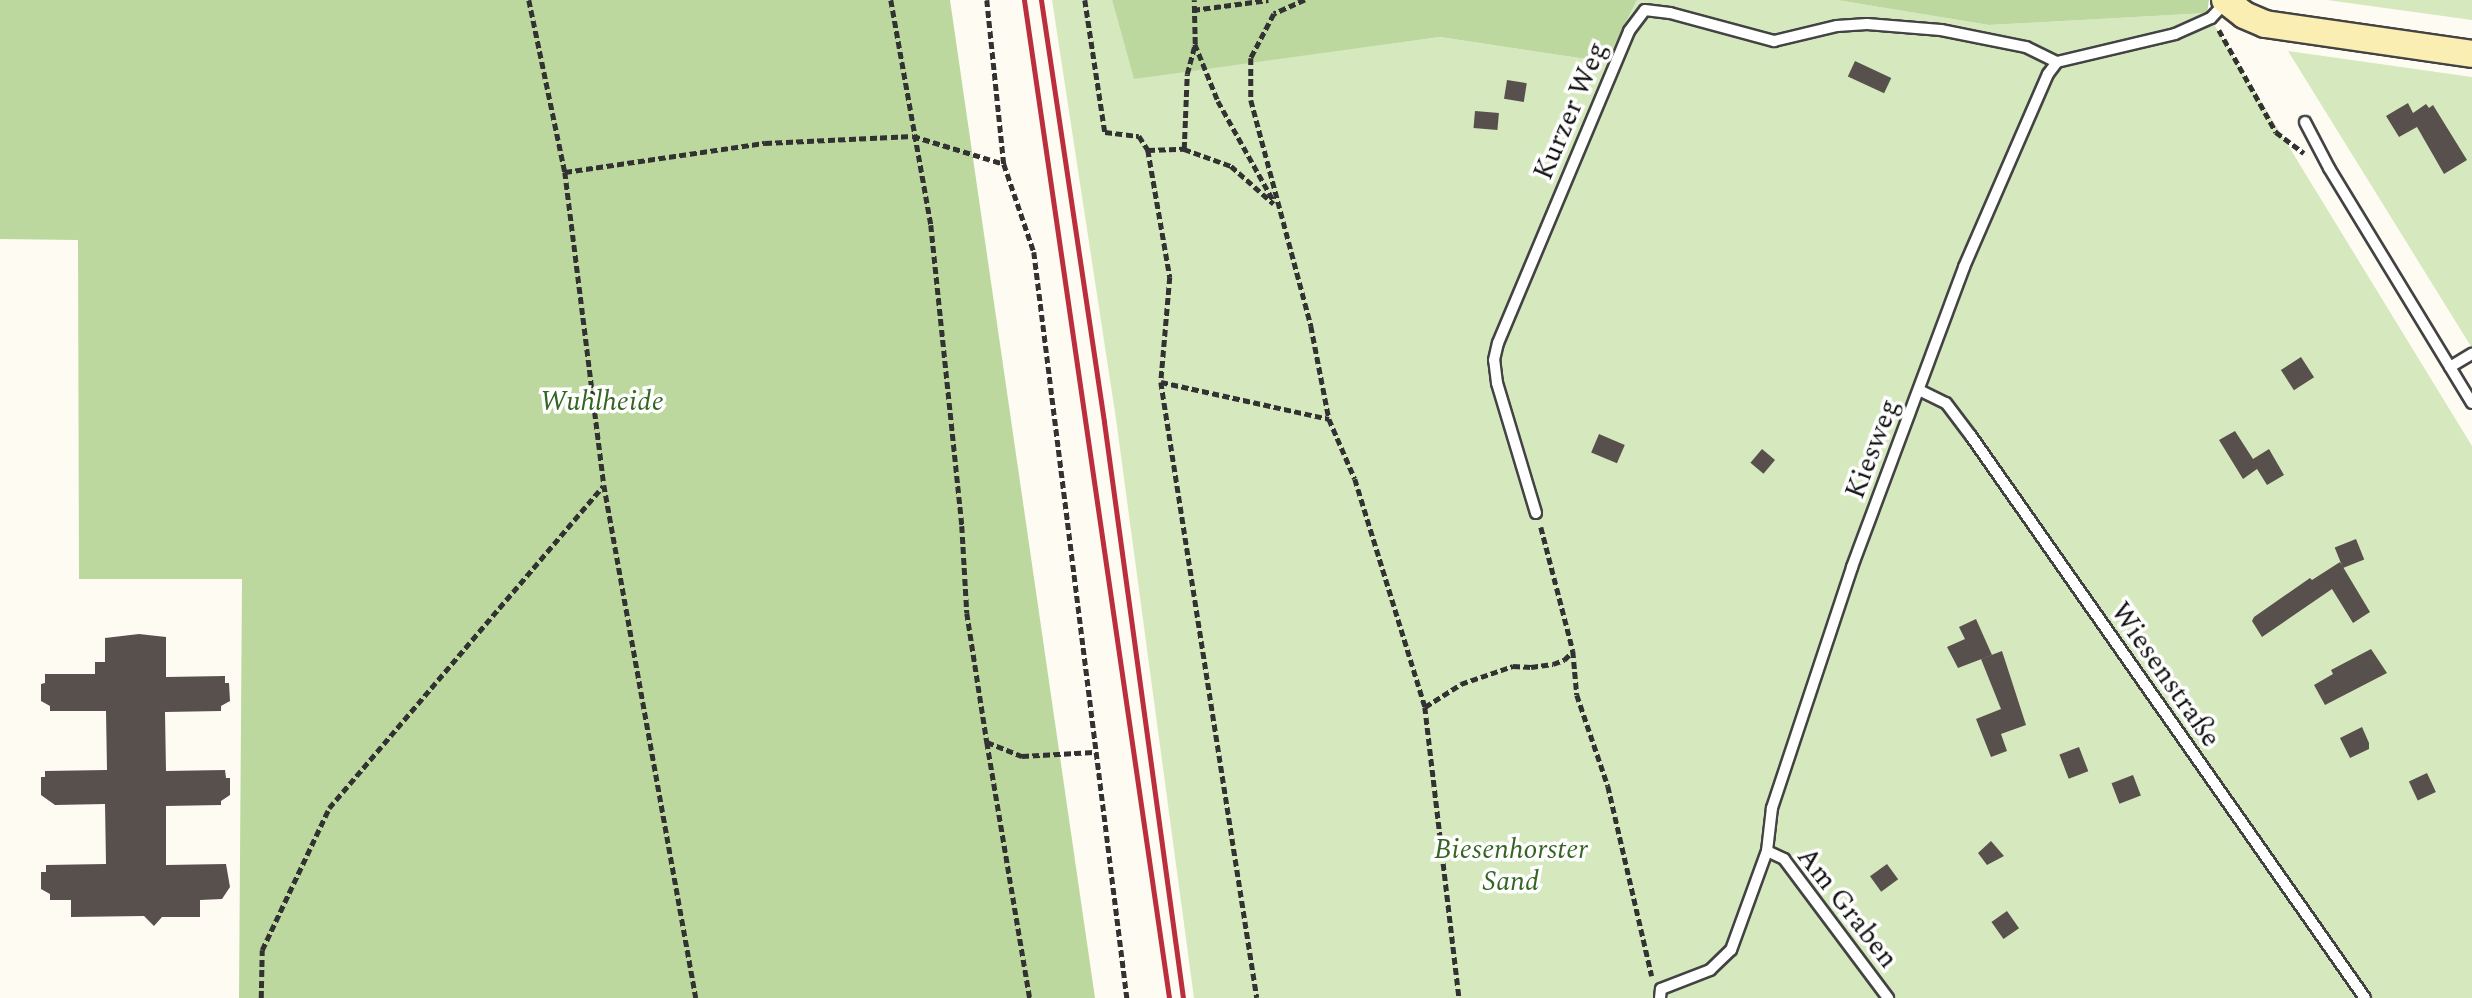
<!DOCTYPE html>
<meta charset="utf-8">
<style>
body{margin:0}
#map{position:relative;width:2472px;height:998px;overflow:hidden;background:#fefbf3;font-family:Spectral,serif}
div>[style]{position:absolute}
.green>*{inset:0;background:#d6e8be}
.forest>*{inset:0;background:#bcd89e}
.building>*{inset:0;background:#58504d;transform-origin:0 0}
.path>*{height:4.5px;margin-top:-2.25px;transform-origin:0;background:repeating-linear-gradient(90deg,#323232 0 7px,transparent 0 10.5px)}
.roads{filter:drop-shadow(2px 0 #434343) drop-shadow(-2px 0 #434343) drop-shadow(0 2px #434343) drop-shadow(0 -2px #434343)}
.lane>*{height:10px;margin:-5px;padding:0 5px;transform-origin:5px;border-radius:5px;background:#fff}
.secondary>*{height:26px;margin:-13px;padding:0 13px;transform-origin:13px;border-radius:13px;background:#fbeeb2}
.rail>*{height:5px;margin:-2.5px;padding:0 2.5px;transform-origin:2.5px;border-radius:2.5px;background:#ba2e3e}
span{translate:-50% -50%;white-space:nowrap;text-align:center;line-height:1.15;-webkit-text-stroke:7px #fff;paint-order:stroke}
.street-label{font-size:28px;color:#101010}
.park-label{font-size:28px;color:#356522;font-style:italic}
</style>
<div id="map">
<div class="green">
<div style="clip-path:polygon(1052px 0,1112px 0,1134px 78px,1440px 37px,1606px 62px,1637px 0,1837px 0,1989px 25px,2207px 13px,2472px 446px,2472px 998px,1194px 998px,1116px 419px)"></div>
<div style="clip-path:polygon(2327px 0,2472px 0,2472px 20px)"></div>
<div style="clip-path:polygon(2288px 51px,2472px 77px,2472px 348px)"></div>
</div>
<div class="forest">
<div style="clip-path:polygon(0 0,950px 0,1095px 998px,239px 998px,242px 579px,79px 579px,78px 240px,0 239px)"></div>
<div style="clip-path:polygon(1112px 0,1637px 0,1606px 62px,1440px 37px,1134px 79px)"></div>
<div style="clip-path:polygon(1837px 0,2209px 0,2207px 13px,1989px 25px)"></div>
</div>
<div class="building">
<div style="left:1855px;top:61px;width:40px;height:17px;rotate:25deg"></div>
<div style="left:1507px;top:80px;width:20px;height:19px;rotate:9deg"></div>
<div style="clip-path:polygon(2408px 103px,2413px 113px,2426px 104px,2429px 108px,2433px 105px,2467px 160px,2444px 174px,2417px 127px,2399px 137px,2386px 116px)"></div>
<div style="left:1475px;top:111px;width:24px;height:17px;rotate:5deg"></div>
<div style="left:2301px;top:357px;width:24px;height:24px;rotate:57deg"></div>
<div style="clip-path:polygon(2235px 431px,2253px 459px,2269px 449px,2284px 475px,2267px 485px,2257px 469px,2243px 479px,2219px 440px)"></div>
<div style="left:1599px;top:434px;width:28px;height:20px;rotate:23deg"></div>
<div style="left:1762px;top:449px;width:17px;height:18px;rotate:40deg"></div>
<div style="left:2356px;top:539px;width:22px;height:23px;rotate:68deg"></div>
<div style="clip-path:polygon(2340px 562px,2370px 612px,2353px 623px,2332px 589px,2262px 637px,2252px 621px,2254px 617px,2310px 578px,2312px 580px)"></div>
<div style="clip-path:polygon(1976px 619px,1992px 655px,1958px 668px,1947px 647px,1965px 639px,1959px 627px)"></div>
<div style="clip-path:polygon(139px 634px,166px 637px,166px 677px,225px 676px,225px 683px,229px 683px,230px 701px,221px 706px,221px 711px,165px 712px,166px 771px,225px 770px,226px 778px,230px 778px,230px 795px,221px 801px,221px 805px,166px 806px,166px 865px,226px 864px,230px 887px,222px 899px,200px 900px,200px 917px,162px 917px,154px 926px,144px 916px,71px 917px,71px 900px,50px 900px,50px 894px,41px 889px,41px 872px,46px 872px,46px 865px,106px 864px,105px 804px,55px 805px,41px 795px,41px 777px,45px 777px,45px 771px,107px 770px,106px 711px,50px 711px,50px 706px,41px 701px,41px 684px,45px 683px,45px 674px,95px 674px,95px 662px,105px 662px,105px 638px)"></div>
<div style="clip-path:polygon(2371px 649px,2387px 673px,2325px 705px,2314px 685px,2333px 674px,2331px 670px)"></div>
<div style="clip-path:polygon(2002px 651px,2026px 725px,2001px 734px,2007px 751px,1991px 757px,1976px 719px,2001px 709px,1981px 659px)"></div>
<div style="clip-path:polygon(2362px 727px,2369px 743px,2369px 749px,2350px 758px,2340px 738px)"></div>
<div style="left:2079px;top:747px;width:26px;height:21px;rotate:69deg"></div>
<div style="left:2427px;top:773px;width:21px;height:20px;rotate:65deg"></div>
<div style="left:2133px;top:775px;width:22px;height:23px;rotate:69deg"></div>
<div style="clip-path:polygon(1991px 841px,2004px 856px,1987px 865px,1978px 853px)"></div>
<div style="left:1887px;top:864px;width:19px;height:21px;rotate:54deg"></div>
<div style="left:2007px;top:911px;width:21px;height:19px;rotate:55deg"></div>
</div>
<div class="path">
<div style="left:529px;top:0;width:176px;rotate:78.2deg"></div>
<div style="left:565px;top:172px;width:315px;rotate:82.9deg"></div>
<div style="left:604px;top:485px;width:521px;rotate:79.83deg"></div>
<div style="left:891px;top:0;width:229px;rotate:79.9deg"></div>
<div style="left:931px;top:225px;width:303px;rotate:84.1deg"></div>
<div style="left:962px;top:526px;width:87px;rotate:86.7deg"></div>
<div style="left:967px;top:613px;width:131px;rotate:81.2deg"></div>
<div style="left:987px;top:742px;width:38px;rotate:22deg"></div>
<div style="left:1022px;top:756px;width:72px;rotate:-3.2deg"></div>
<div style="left:987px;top:0;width:165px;rotate:84.1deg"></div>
<div style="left:1004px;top:164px;width:93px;rotate:71.2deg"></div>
<div style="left:1034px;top:252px;width:752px;rotate:82.89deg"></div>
<div style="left:1085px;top:0;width:134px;rotate:81.4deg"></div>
<div style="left:1105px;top:132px;width:34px;rotate:7deg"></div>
<div style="left:1139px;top:136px;width:17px;rotate:57deg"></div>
<div style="left:1148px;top:150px;width:129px;rotate:80.2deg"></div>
<div style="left:1170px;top:277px;width:105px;rotate:94.9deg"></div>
<div style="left:1161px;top:382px;width:623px;rotate:81.14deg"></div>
<div style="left:1305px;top:0;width:34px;rotate:156deg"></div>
<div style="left:1274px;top:14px;width:50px;rotate:117.6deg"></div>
<div style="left:1251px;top:58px;width:42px;rotate:90deg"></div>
<div style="left:1251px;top:100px;width:234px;rotate:75.1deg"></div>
<div style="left:1311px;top:326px;width:95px;rotate:79deg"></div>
<div style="left:1329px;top:419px;width:65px;rotate:66.6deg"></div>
<div style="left:1355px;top:479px;width:239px;rotate:72.9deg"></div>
<div style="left:1425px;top:707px;width:293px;rotate:83.3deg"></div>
<div style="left:1193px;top:10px;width:76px;rotate:-7.6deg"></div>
<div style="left:2219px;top:30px;width:117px;rotate:60.8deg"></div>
<div style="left:2276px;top:132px;width:35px;rotate:37deg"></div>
<div style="left:1195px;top:44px;width:61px;rotate:68deg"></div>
<div style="left:1218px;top:101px;width:113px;rotate:60.9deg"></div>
<div style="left:1184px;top:149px;width:75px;rotate:-87.7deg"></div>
<div style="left:1187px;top:74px;width:31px;rotate:-75deg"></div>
<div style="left:1195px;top:44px;width:44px;rotate:-91.3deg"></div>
<div style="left:1148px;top:150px;width:36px;rotate:-2deg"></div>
<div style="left:1184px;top:149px;width:50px;rotate:19.9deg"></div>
<div style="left:1231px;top:166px;width:57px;rotate:41.5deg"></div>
<div style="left:565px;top:172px;width:202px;rotate:-8.3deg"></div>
<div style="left:765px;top:143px;width:148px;rotate:-2.7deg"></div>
<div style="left:913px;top:136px;width:95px;rotate:17.1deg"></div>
<div style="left:1161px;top:382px;width:172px;rotate:12.4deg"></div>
<div style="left:1541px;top:527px;width:128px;rotate:75.5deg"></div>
<div style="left:1573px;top:651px;width:44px;rotate:84.8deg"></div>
<div style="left:1577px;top:695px;width:96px;rotate:71.2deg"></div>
<div style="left:1608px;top:786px;width:195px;rotate:77deg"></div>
<div style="left:1425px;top:707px;width:43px;rotate:-32.6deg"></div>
<div style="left:1461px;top:684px;width:55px;rotate:-19.1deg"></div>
<div style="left:1513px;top:666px;width:18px;rotate:3deg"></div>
<div style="left:1531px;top:667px;width:22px;rotate:-8deg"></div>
<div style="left:1553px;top:664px;width:12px;rotate:-20deg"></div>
<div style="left:1564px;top:660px;width:13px;rotate:-45deg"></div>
<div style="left:987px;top:742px;width:260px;rotate:80.5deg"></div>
<div style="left:261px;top:998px;width:48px;rotate:-88.8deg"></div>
<div style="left:262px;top:950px;width:157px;rotate:-64.7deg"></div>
<div style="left:329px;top:808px;width:423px;rotate:-49.6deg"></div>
</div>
<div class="roads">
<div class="lane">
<div style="left:2305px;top:122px;width:52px;rotate:62.4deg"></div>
<div style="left:2329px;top:168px;width:275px;rotate:58.7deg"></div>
<div style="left:2450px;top:367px;width:26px;rotate:-31deg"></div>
<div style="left:1919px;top:390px;width:30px;rotate:26deg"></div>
<div style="left:1946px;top:403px;width:41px;rotate:52.9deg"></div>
<div style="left:1971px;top:436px;width:686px;rotate:54.97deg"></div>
<div style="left:1536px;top:513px;width:136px;rotate:-106.7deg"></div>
<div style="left:1497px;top:383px;width:23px;rotate:-97deg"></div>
<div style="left:1494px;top:360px;width:17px;rotate:-77deg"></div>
<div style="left:1498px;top:343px;width:338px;rotate:-67.2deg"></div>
<div style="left:1629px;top:31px;width:26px;rotate:-53deg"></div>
<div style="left:1645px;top:10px;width:25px;rotate:7deg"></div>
<div style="left:1670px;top:13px;width:108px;rotate:15.1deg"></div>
<div style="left:1774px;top:41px;width:65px;rotate:-13.4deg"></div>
<div style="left:1837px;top:26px;width:30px;rotate:-4deg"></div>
<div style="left:1867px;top:24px;width:74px;rotate:4.6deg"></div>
<div style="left:1941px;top:30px;width:87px;rotate:11.3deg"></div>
<div style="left:2026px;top:47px;width:34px;rotate:26deg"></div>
<div style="left:1767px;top:851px;width:19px;rotate:25deg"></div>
<div style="left:1784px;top:859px;width:174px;rotate:53.2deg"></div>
<div style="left:1660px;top:998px;width:9px;rotate:-84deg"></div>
<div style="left:1661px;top:989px;width:53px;rotate:-21.2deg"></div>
<div style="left:1710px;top:970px;width:29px;rotate:-44deg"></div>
<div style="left:1731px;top:950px;width:105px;rotate:-70deg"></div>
<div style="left:1767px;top:851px;width:43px;rotate:-83.4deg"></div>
<div style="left:1772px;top:808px;width:254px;rotate:-71.6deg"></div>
<div style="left:1852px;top:567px;width:320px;rotate:-69.5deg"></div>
<div style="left:1964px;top:267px;width:210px;rotate:-66.5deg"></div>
<div style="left:2048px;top:74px;width:15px;rotate:-53deg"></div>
<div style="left:2057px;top:62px;width:121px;rotate:-13.3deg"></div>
<div style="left:2175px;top:34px;width:39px;rotate:-24deg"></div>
<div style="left:2211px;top:18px;width:22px;rotate:-47deg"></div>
</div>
<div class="secondary">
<div style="left:2225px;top:0;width:24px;rotate:38deg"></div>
<div style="left:2244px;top:15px;width:23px;rotate:23deg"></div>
<div style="left:2265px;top:24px;width:209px;rotate:8.2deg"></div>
</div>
</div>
<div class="rail">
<div style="left:1024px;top:0;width:1008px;rotate:81.73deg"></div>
<div style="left:1041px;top:0;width:427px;rotate:81.5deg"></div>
<div style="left:1104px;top:422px;width:581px;rotate:82.19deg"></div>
</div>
<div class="street-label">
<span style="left:1571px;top:111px;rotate:-67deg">Kurzer Weg</span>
<span style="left:1873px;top:449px;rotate:-69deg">Kiesweg</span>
<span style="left:2165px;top:675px;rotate:55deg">Wiesenstraße</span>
<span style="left:1847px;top:908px;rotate:52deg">Am Graben</span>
</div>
<div class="park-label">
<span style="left:602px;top:402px">Wuhlheide</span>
<span style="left:1511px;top:866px">Biesenhorster<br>Sand</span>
</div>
</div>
